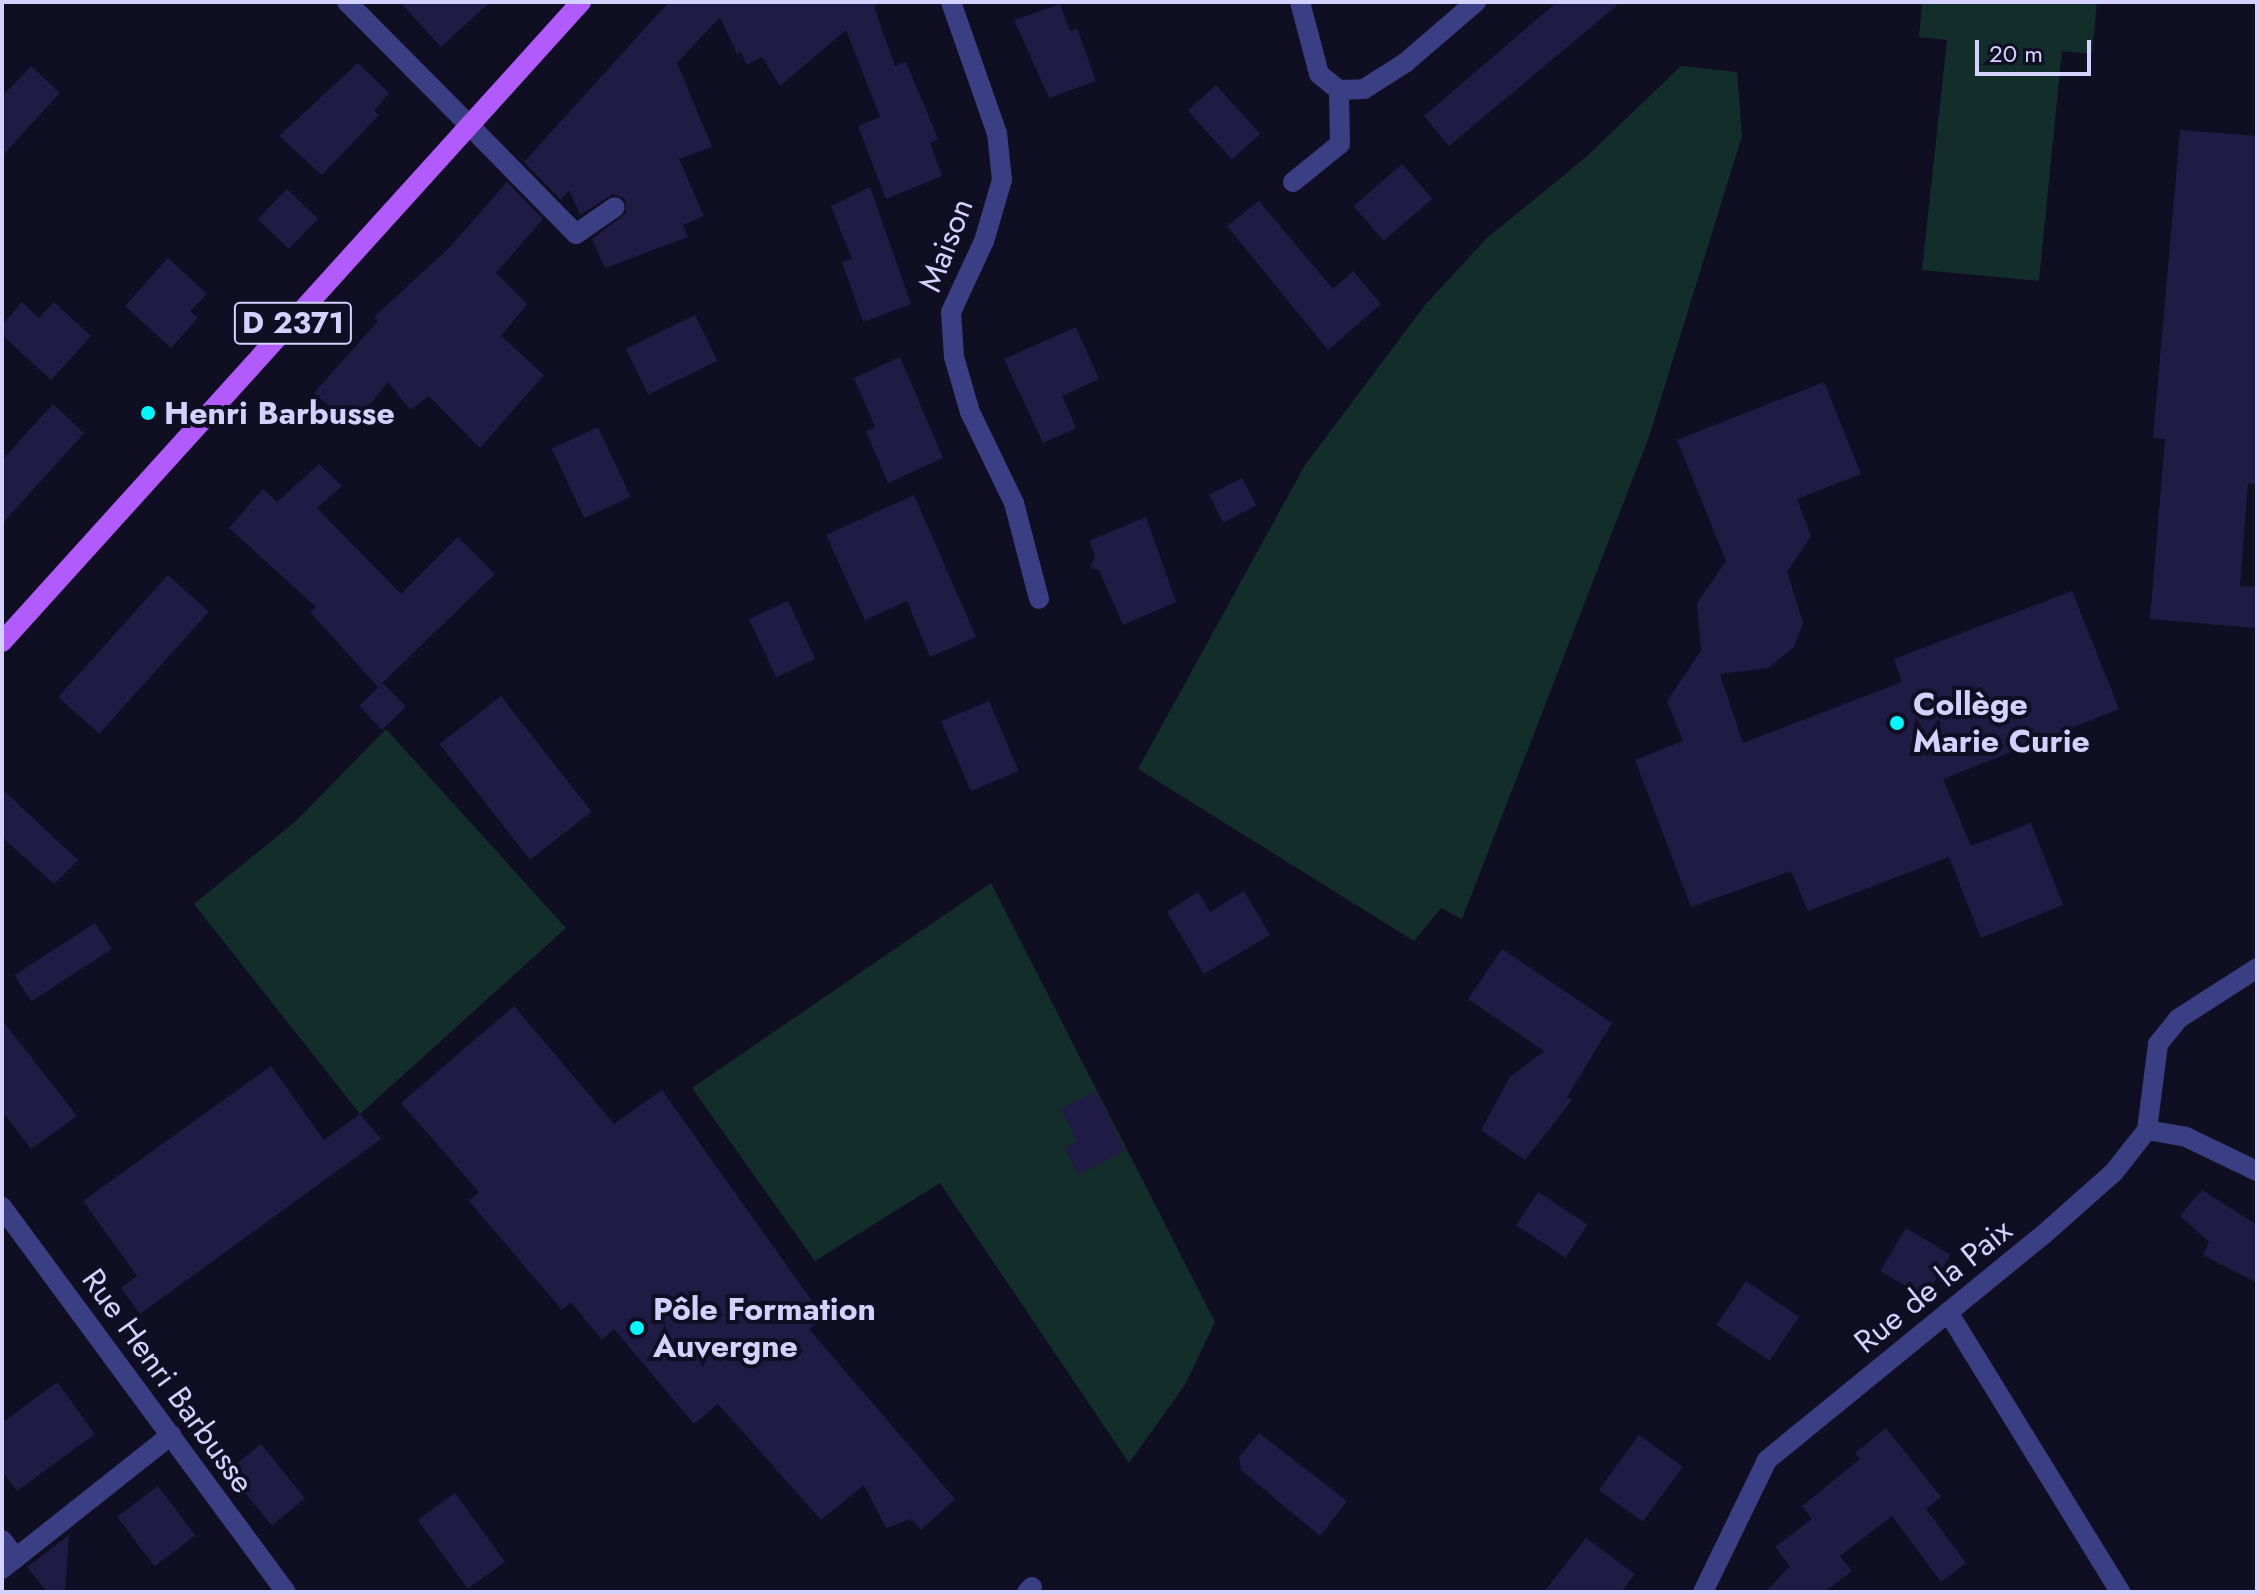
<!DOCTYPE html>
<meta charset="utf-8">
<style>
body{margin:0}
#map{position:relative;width:2259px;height:1594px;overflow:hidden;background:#100e23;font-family:Jost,sans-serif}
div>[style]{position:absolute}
.green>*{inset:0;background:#122d2a}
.building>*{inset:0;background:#1f1b44;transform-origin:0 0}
.service>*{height:20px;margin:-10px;padding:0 10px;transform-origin:10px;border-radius:10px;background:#3a3e82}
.minor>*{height:20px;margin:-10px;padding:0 10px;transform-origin:10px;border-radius:10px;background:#3a3e82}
.tertiary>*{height:20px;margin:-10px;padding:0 10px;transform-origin:10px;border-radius:10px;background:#3a3e82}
.primary>*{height:20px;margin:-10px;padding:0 10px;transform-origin:10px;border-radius:10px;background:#b15bfc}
.dots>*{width:22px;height:22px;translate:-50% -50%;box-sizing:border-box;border:4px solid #100e23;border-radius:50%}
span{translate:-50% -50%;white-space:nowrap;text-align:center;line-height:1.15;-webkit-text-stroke:8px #100e23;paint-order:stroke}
.shield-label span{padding:2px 6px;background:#100e23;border:2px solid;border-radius:6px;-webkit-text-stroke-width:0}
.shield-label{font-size:30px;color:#d3d2fe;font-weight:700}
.street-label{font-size:32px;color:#d3d2fe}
.poi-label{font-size:32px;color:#d3d2fe;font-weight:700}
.left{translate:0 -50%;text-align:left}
.frame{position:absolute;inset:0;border:4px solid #d3d2fe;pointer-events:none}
.scale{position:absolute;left:1975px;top:40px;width:116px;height:36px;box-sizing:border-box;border:4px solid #d3d2fe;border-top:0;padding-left:10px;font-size:24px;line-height:28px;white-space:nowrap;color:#d3d2fe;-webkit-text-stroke:6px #100e23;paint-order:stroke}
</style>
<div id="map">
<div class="green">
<div style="clip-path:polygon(1922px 2px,2097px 2px,2092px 54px,2062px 51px,2039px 281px,1922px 270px,1947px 40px,1919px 37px)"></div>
<div style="clip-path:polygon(1681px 66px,1737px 72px,1742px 136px,1649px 437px,1462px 919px,1441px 908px,1414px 941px,1138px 769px,1305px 465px,1425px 305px,1487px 238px,1585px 158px)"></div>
<div style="clip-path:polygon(386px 729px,566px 928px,360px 1114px,194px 904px,296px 821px)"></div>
<div style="clip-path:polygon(991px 883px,1215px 1322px,1185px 1385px,1129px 1463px,940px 1183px,815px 1261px,692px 1088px)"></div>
</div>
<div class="building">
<div style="clip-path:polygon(400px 2px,490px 2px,441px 47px)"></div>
<div style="clip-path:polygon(669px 2px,880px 2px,874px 7px,895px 66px,906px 62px,938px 139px,930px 143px,942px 176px,886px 199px,858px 126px,880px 117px,846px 30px,780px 86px,762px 57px,747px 65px,741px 52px,737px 54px,720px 17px,677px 63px,712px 147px,679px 159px,704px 216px,683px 225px,688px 237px,605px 268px,592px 239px,626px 213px,625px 199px,613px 194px,580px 215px,569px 190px,561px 200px,524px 162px)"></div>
<div style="clip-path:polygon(1557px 2px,1621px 2px,1449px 146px,1424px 116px)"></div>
<div style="clip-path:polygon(1060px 4px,1070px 31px,1077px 28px,1096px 81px,1049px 98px,1014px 20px)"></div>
<div style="clip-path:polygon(358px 63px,389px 93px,374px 111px,379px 115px,322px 175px,279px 136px)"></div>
<div style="clip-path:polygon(31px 66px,60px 93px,2px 156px,2px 97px)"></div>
<div style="left:1216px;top:85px;width:66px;height:38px;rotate:48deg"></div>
<div style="clip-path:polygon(2180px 130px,2257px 136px,2257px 485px,2248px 483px,2240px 586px,2257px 587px,2257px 628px,2150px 619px,2165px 439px,2153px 438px)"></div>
<div style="left:1402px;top:164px;width:46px;height:64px;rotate:49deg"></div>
<div style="clip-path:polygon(507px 182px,543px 219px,496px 273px,527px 304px,501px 336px,544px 375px,480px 448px,429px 396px,410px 410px,388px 382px,352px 426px,314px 393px,378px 321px,374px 317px,449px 248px)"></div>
<div style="clip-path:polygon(870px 187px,911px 304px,863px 322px,842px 262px,852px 259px,831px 206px)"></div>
<div style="left:287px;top:189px;width:43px;height:42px;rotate:44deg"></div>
<div style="clip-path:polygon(1259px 201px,1333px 289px,1353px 271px,1381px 304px,1328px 350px,1227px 226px)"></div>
<div style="clip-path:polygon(168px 258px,207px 294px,190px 311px,198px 318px,171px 348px,125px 306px)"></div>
<div style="clip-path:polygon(22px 302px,39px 318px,54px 302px,91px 336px,51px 380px,2px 335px,2px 325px)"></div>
<div style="left:695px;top:315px;width:51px;height:77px;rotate:64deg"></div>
<div style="clip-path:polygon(1076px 327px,1099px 379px,1062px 396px,1076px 428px,1043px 443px,1004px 359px)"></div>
<div style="clip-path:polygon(900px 357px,943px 458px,888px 483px,866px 431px,875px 427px,854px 378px)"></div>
<div style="clip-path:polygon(1824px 382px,1861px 474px,1797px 499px,1811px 536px,1787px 572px,1803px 623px,1794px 647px,1768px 668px,1720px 674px,1743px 743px,1902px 682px,1894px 659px,2072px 591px,2119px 709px,1943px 779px,1971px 846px,2031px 823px,2063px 905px,1981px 938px,1949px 857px,1808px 911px,1791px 871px,1691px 907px,1635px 760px,1683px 741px,1667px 701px,1701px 651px,1697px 603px,1726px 561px,1677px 440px)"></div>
<div style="clip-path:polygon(53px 404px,84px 433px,2px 524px,2px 460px)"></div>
<div style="left:598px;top:427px;width:77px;height:51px;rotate:65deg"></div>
<div style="clip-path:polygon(319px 464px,342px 486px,317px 508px,401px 594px,458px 537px,495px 574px,378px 687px,310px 612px,316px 607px,229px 528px,263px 489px,277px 502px)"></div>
<div style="left:1242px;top:478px;width:31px;height:37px;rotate:63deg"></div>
<div style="clip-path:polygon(914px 495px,976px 637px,930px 657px,907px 601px,865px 620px,826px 535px)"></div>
<div style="clip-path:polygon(1146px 517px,1176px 602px,1123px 625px,1099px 570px,1090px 567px,1095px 556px,1089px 541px)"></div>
<div style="left:168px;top:575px;width:55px;height:164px;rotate:42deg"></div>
<div style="left:788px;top:601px;width:64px;height:43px;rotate:65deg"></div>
<div style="left:383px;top:683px;width:33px;height:33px;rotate:46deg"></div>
<div style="left:501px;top:696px;width:147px;height:78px;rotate:52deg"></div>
<div style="left:989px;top:701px;width:76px;height:52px;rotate:67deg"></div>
<div style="clip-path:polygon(2px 789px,78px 860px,54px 884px,2px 837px)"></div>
<div style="clip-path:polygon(1244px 891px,1270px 935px,1204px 974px,1167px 912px,1198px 892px,1210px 912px)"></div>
<div style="left:95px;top:923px;width:31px;height:96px;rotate:57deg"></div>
<div style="clip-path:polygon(1502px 949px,1612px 1023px,1567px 1097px,1572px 1100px,1525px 1160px,1481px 1130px,1510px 1077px,1544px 1051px,1468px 999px)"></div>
<div style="clip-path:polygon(514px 1006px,614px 1124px,662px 1090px,824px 1318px,809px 1329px,955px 1499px,921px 1530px,911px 1519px,886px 1528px,864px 1485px,821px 1520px,718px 1404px,694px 1424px,614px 1329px,602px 1340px,571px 1302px,562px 1310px,469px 1201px,479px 1192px,401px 1103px)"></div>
<div style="clip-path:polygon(2px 1020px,77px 1116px,31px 1149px,2px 1111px)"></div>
<div style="clip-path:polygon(271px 1066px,324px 1140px,360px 1114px,381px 1139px,140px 1314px,121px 1288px,137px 1276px,83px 1201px)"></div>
<div style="clip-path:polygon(1096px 1091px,1125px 1151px,1078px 1175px,1065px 1148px,1077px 1142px,1061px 1109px)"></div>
<div style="clip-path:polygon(2202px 1190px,2257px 1225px,2257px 1283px,2203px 1255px,2209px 1242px,2180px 1216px)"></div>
<div style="left:1538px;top:1192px;width:59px;height:40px;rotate:33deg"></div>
<div style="left:1906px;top:1228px;width:52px;height:50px;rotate:31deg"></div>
<div style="left:1746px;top:1281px;width:64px;height:53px;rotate:34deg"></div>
<div style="clip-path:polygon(57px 1382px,95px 1434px,17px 1491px,2px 1471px,2px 1423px)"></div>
<div style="clip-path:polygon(1886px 1428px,1941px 1497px,1926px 1509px,1966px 1563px,1941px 1582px,1892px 1516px,1840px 1556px,1852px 1571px,1825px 1592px,1766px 1592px,1790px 1566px,1775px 1547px,1812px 1519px,1802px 1506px,1860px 1459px,1855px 1453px)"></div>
<div style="clip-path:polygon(1259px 1433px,1347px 1501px,1320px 1536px,1241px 1470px,1239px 1457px)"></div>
<div style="left:1639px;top:1435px;width:54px;height:68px;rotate:36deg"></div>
<div style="left:261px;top:1444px;width:70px;height:43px;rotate:51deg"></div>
<div style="left:158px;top:1486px;width:62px;height:51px;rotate:53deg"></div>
<div style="left:455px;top:1493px;width:85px;height:46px;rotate:54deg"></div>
<div style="clip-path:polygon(69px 1535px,65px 1592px,47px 1592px,27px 1567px)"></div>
<div style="clip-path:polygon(1586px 1538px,1635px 1574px,1621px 1592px,1544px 1592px)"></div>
</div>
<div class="service">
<div style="left:470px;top:126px;width:151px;rotate:45.5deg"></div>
<div style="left:576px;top:234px;width:47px;rotate:-34.7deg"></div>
<div style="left:1948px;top:1312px;width:329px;rotate:58.4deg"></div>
<div style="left:2px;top:1540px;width:23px;rotate:52deg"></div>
</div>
<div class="minor">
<div style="left:347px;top:2px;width:175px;rotate:45.2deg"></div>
<div style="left:951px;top:2px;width:139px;rotate:70.7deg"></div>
<div style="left:997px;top:133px;width:47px;rotate:83.9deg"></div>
<div style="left:1002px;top:180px;width:64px;rotate:106.4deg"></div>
<div style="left:984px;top:241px;width:78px;rotate:114.9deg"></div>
<div style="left:951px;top:312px;width:45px;rotate:86.2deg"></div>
<div style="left:954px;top:357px;width:57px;rotate:73.8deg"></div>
<div style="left:970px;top:412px;width:101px;rotate:64.2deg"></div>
<div style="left:1014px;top:503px;width:99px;rotate:75.4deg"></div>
<div style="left:1300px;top:2px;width:74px;rotate:75.2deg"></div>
<div style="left:1319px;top:74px;width:26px;rotate:39deg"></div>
<div style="left:1339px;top:90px;width:25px;rotate:-2deg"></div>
<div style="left:1364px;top:89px;width:49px;rotate:-32.4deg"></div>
<div style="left:1405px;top:63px;width:94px;rotate:-40.7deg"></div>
<div style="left:1293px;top:182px;width:60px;rotate:-39deg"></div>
<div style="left:1340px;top:144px;width:54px;rotate:-91.1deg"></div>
<div style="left:2147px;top:1130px;width:87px;rotate:-82.7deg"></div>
<div style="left:2158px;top:1044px;width:32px;rotate:-51deg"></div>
<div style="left:2178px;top:1019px;width:94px;rotate:-32.8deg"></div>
<div style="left:2px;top:1569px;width:216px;rotate:-38.4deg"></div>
<div style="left:1027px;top:1592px;width:7px;rotate:-45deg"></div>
<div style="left:1703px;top:1592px;width:147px;rotate:-64.1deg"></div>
<div style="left:1767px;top:1460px;width:356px;rotate:-39.2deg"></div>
<div style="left:2043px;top:1235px;width:95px;rotate:-41.6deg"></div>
<div style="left:2114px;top:1172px;width:53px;rotate:-51.8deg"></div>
<div style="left:2147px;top:1130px;width:40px;rotate:10deg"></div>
<div style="left:2186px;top:1137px;width:79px;rotate:25.6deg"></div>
</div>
<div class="tertiary">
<div style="left:2px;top:1207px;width:478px;rotate:53.6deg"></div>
</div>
<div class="primary">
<div style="left:2px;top:642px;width:863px;rotate:-47.86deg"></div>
</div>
<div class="dots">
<div style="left:148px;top:413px;background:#04f6f8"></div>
<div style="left:1897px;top:723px;background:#04f6f8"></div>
<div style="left:637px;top:1328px;background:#04f6f8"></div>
</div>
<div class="shield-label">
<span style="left:293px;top:323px">D 2371</span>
</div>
<div class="street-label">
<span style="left:946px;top:245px;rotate:-69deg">Maison</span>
<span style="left:1933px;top:1286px;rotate:-39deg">Rue de la Paix</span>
<span style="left:168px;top:1381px;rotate:54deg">Rue Henri Barbusse</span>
</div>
<div class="poi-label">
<span class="left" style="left:164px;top:413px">Henri Barbusse</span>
<span class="left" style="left:1913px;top:723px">Collège<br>Marie Curie</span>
<span class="left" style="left:653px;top:1328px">Pôle Formation<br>Auvergne</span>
</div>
<div class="frame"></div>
<div class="scale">20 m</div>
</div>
